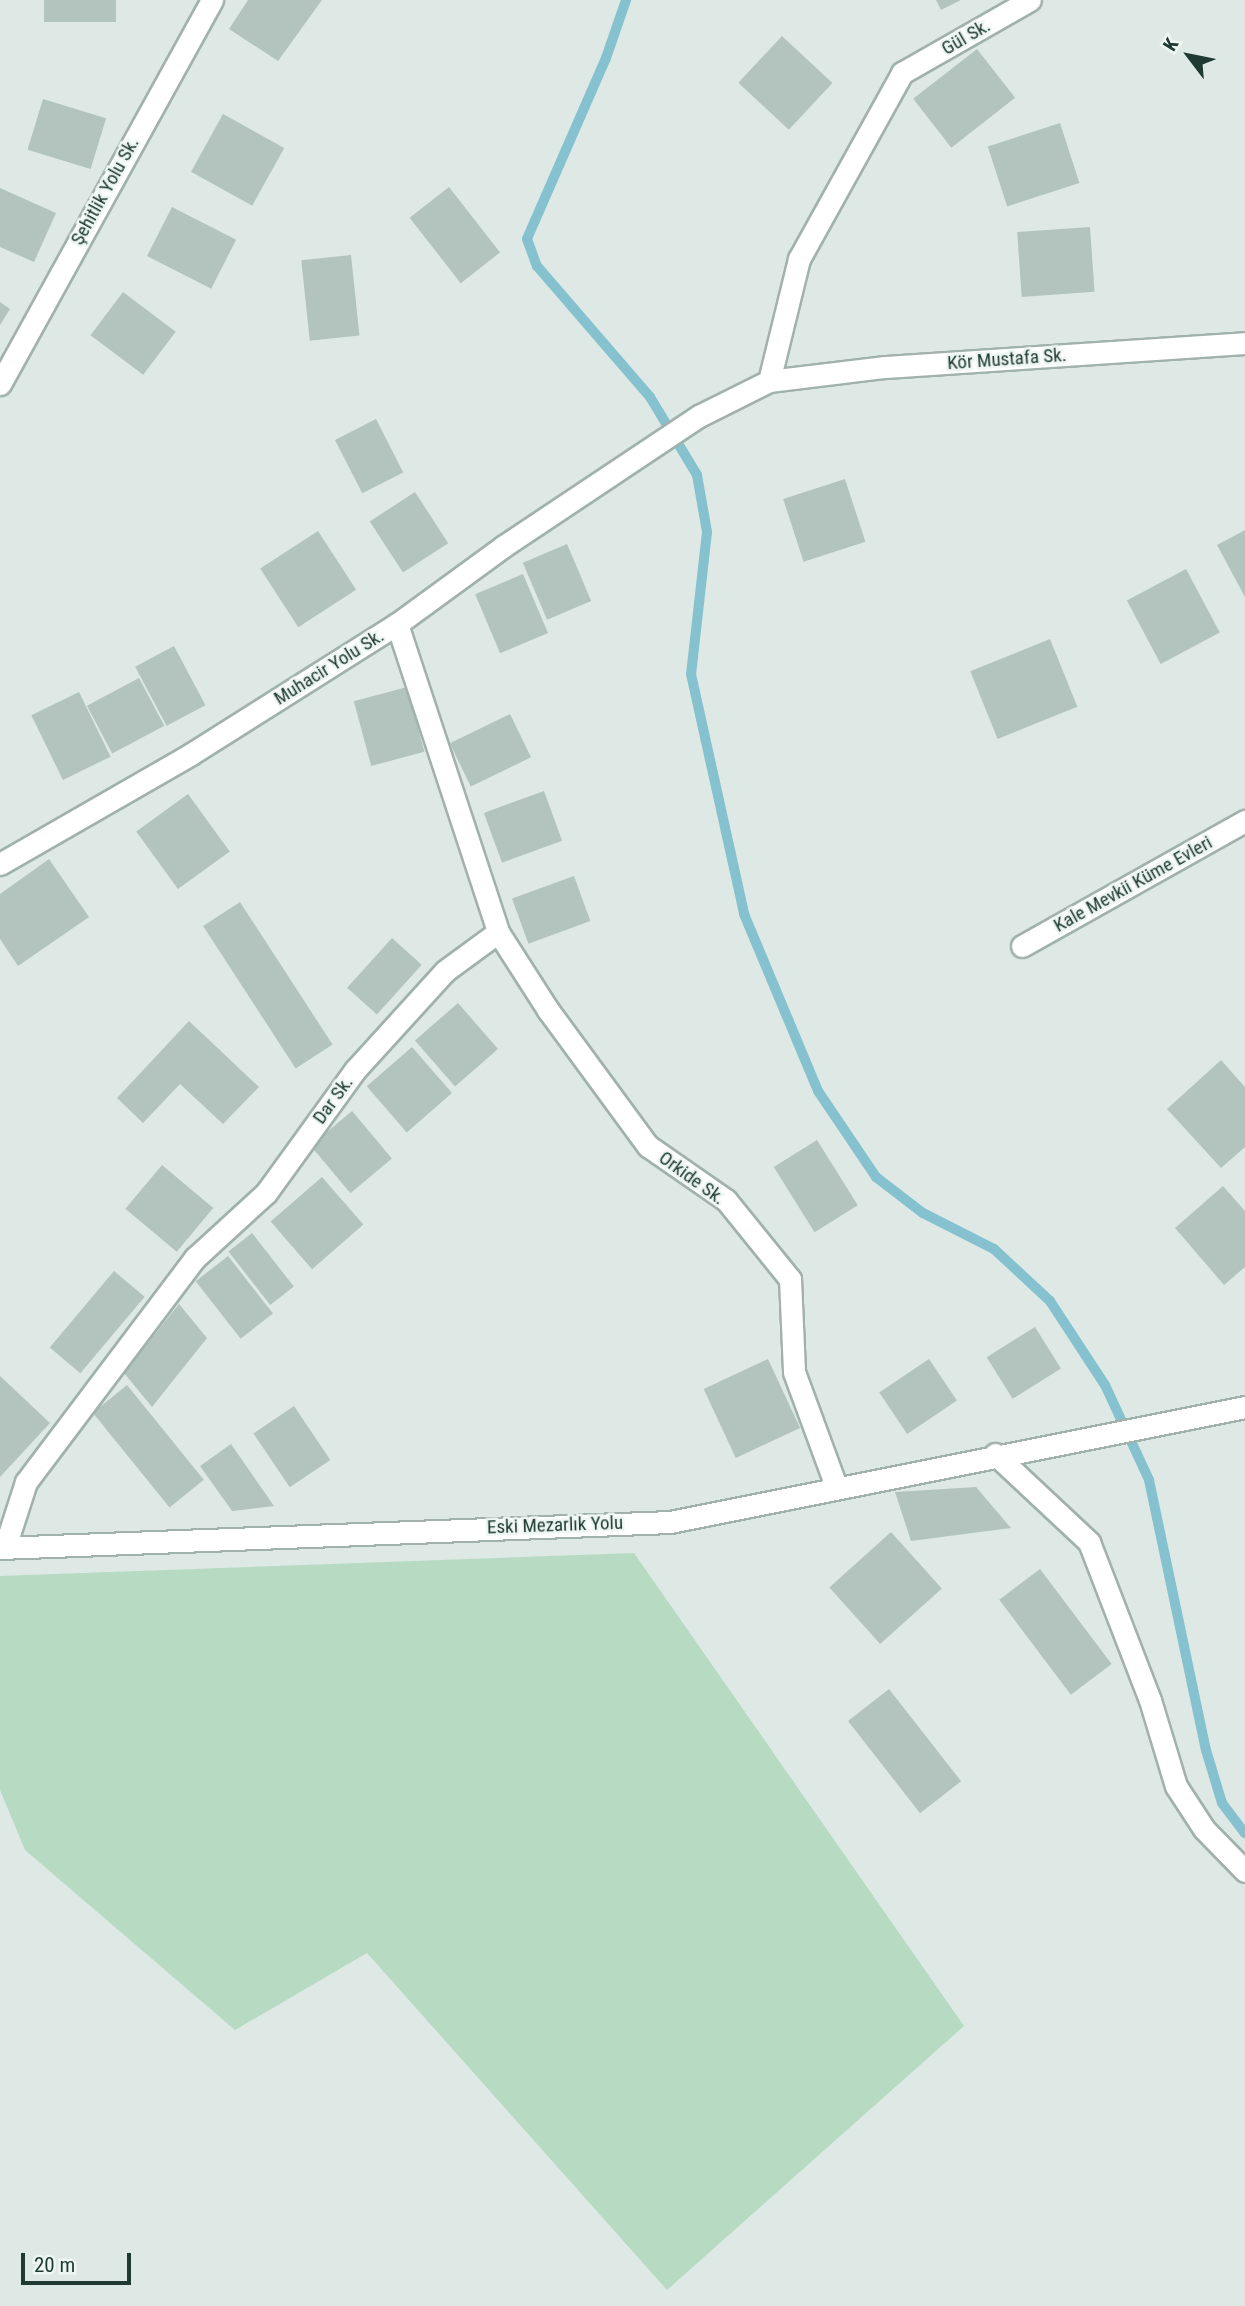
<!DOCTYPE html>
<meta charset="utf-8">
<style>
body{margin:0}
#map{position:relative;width:1245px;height:2306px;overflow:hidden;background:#dee9e5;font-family:"Roboto Condensed",sans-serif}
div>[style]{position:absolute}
.green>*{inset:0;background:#b6dbc2}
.stream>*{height:10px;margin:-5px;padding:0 5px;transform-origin:5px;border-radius:5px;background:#85c1cf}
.building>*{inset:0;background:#b3c4be;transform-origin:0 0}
.roads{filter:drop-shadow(2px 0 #a1b1ac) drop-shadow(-2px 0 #a1b1ac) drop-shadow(0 2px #a1b1ac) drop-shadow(0 -2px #a1b1ac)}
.street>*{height:21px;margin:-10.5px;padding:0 10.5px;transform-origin:10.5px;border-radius:10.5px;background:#fff}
.secondary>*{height:21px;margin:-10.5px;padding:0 10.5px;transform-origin:10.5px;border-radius:10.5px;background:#fff}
span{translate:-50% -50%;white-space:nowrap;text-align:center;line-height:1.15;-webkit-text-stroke:5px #eef6f2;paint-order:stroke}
.street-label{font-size:19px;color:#1f3933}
.north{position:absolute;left:1154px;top:21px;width:70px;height:70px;-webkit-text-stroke:5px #eef6f2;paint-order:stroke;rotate:302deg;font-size:19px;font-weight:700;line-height:28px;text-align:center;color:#1f3933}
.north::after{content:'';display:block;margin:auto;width:24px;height:32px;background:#1f3933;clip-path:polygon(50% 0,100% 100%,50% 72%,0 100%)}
.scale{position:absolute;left:21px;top:2253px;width:110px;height:32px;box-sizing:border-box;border:4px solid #1f3933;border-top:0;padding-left:9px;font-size:21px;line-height:24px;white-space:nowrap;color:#1f3933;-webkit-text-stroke:5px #eef6f2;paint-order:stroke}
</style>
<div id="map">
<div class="green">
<div style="clip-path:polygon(634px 1553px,964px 2026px,667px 2290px,367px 1953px,235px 2030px,25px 1850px,0 1790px,0 1576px)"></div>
</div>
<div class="stream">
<div style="left:626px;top:0;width:61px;rotate:109deg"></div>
<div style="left:606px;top:58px;width:197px;rotate:113.6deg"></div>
<div style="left:527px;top:239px;width:29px;rotate:70deg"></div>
<div style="left:537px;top:266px;width:173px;rotate:49.2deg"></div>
<div style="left:650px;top:397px;width:91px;rotate:58.9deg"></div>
<div style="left:697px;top:475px;width:58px;rotate:80deg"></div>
<div style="left:707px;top:532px;width:143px;rotate:96.4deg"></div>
<div style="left:691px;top:674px;width:246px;rotate:77.5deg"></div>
<div style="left:744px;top:914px;width:192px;rotate:67.3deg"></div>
<div style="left:818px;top:1091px;width:104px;rotate:56deg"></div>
<div style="left:876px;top:1177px;width:59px;rotate:37.5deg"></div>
<div style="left:923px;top:1213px;width:80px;rotate:26.9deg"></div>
<div style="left:994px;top:1249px;width:76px;rotate:42.9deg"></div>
<div style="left:1050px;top:1301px;width:100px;rotate:56.8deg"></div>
<div style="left:1105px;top:1385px;width:105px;rotate:65.1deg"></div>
<div style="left:1149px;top:1480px;width:276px;rotate:78.1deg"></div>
<div style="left:1206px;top:1750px;width:55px;rotate:73.2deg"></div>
<div style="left:1222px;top:1803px;width:38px;rotate:53deg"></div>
</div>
<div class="building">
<div style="left:44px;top:0;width:72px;height:22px"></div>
<div style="clip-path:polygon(248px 0,322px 0,278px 61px,229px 29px)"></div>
<div style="clip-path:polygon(936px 0,961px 0,941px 10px)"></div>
<div style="left:782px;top:36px;width:69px;height:64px;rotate:43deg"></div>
<div style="left:977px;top:49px;width:62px;height:81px;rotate:52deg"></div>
<div style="left:43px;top:99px;width:66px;height:53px;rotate:17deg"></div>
<div style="left:223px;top:114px;width:70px;height:66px;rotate:29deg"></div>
<div style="left:1060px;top:123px;width:63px;height:76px;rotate:72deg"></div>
<div style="left:449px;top:187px;width:83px;height:50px;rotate:52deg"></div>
<div style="clip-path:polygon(0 188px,56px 213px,34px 262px,0 247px)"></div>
<div style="left:172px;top:207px;width:72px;height:55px;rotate:27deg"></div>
<div style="left:1090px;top:227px;width:65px;height:73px;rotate:86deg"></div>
<div style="left:351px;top:255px;width:81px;height:50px;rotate:84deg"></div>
<div style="left:123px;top:292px;width:66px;height:54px;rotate:37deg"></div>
<div style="clip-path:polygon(0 302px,10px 309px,0 325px)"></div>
<div style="left:376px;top:419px;width:60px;height:46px;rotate:63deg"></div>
<div style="left:845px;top:479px;width:66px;height:65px;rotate:72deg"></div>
<div style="left:415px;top:492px;width:61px;height:54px;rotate:57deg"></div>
<div style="clip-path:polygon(1245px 530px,1245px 597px,1217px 545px)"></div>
<div style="left:318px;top:531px;width:70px;height:69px;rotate:57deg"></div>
<div style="left:567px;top:544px;width:62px;height:48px;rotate:67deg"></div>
<div style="left:1186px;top:569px;width:72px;height:67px;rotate:62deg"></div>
<div style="left:523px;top:574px;width:64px;height:52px;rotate:67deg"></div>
<div style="left:1050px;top:639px;width:73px;height:86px;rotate:68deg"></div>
<div style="left:174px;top:646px;width:67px;height:44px;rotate:62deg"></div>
<div style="left:139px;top:678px;width:54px;height:59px;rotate:62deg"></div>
<div style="left:407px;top:687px;width:67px;height:55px;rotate:75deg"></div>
<div style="left:79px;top:692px;width:72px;height:53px;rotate:64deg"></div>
<div style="left:510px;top:714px;width:48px;height:67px;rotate:64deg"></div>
<div style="left:544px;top:791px;width:53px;height:64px;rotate:70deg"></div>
<div style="left:188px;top:794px;width:71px;height:64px;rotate:54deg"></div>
<div style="clip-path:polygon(49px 859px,89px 917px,18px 966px,0 939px,0 894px)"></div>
<div style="left:574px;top:876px;width:48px;height:66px;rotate:70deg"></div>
<div style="left:240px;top:902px;width:170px;height:44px;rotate:57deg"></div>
<div style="left:392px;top:938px;width:40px;height:67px;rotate:42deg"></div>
<div style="left:458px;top:1003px;width:61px;height:57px;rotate:49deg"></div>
<div style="clip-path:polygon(189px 1021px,259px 1087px,223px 1124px,180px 1084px,143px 1123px,117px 1098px)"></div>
<div style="left:412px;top:1047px;width:61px;height:60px;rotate:49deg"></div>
<div style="clip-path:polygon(1221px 1060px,1245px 1087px,1245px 1147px,1221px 1168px,1167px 1109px)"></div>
<div style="left:352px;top:1111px;width:62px;height:54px;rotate:50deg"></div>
<div style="left:817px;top:1140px;width:77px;height:51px;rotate:58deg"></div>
<div style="left:162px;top:1165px;width:67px;height:57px;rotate:40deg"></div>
<div style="left:322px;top:1177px;width:63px;height:68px;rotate:49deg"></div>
<div style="clip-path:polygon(1223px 1186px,1245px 1211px,1245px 1267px,1224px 1285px,1175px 1228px)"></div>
<div style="left:252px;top:1233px;width:68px;height:30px;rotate:52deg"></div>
<div style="left:228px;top:1256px;width:73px;height:41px;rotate:52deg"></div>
<div style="left:114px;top:1271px;width:40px;height:100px;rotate:40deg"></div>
<div style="clip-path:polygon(179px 1304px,207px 1338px,152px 1407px,124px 1373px)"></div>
<div style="left:1035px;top:1327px;width:49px;height:57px;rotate:58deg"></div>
<div style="left:768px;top:1359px;width:76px;height:71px;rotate:65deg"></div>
<div style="left:929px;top:1359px;width:50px;height:60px;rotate:56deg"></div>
<div style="clip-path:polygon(0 1376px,50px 1423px,0 1477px)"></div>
<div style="left:127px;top:1385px;width:122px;height:44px;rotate:51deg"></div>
<div style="left:294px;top:1406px;width:65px;height:49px;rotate:56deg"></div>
<div style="clip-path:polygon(231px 1444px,274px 1506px,232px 1511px,200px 1466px)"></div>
<div style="clip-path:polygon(976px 1487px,1011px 1528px,911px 1541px,895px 1492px)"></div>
<div style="left:891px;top:1532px;width:76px;height:83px;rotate:48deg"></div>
<div style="left:1040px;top:1569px;width:119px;height:51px;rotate:53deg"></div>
<div style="left:889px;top:1689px;width:117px;height:52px;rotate:52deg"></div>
</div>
<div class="roads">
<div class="street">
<div style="left:769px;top:381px;width:126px;rotate:-76.2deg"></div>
<div style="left:799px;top:259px;width:213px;rotate:-61deg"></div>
<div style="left:902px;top:73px;width:147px;rotate:-29.7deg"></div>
<div style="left:0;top:384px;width:439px;rotate:-61.1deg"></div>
<div style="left:397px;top:624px;width:324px;rotate:71.8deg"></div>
<div style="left:498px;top:932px;width:93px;rotate:57.3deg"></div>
<div style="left:548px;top:1010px;width:169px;rotate:53.7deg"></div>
<div style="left:648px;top:1146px;width:95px;rotate:34.7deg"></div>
<div style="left:726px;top:1200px;width:102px;rotate:51deg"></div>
<div style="left:790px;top:1279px;width:93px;rotate:87.5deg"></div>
<div style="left:794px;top:1372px;width:121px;rotate:69.8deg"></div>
<div style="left:0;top:864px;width:220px;rotate:-29.9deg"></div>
<div style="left:191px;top:754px;width:244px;rotate:-32.3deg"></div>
<div style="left:397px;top:624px;width:132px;rotate:-36.1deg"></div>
<div style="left:504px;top:546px;width:234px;rotate:-33.7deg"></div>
<div style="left:699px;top:416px;width:78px;rotate:-26.6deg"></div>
<div style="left:769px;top:381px;width:117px;rotate:-6.9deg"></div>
<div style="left:885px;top:367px;width:361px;rotate:-3.8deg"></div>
<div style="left:1022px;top:946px;width:256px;rotate:-29.3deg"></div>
<div style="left:995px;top:1454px;width:129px;rotate:43.1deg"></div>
<div style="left:1089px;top:1542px;width:169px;rotate:68.9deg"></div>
<div style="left:1150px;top:1700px;width:90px;rotate:73.2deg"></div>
<div style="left:1176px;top:1786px;width:51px;rotate:56.9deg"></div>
<div style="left:1204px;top:1829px;width:59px;rotate:45.7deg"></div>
<div style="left:5px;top:1547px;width:68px;rotate:-72.1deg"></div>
<div style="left:26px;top:1482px;width:281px;rotate:-53deg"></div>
<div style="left:195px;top:1258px;width:96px;rotate:-42.5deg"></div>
<div style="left:266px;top:1193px;width:152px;rotate:-54.1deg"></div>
<div style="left:355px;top:1070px;width:134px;rotate:-47.7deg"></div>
<div style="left:445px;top:971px;width:66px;rotate:-36.3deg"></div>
</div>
<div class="secondary">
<div style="left:0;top:1548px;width:671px;rotate:-2.22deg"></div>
<div style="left:670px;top:1522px;width:586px;rotate:-11.31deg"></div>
</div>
</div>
<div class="street-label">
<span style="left:966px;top:37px;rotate:-30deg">Gül Sk.</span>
<span style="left:105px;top:191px;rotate:-61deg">Şehitlik Yolu Sk.</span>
<span style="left:1007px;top:359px;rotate:-4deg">Kör Mustafa Sk.</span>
<span style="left:329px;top:667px;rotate:-32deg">Muhacir Yolu Sk.</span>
<span style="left:1133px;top:884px;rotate:-29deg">Kale Mevkii Küme Evleri</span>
<span style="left:333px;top:1100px;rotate:-54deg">Dar Sk.</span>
<span style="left:692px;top:1178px;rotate:36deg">Orkide Sk.</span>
<span style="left:555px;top:1525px;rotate:-2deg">Eski Mezarlık Yolu</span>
</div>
<div class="north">K</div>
<div class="scale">20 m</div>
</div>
